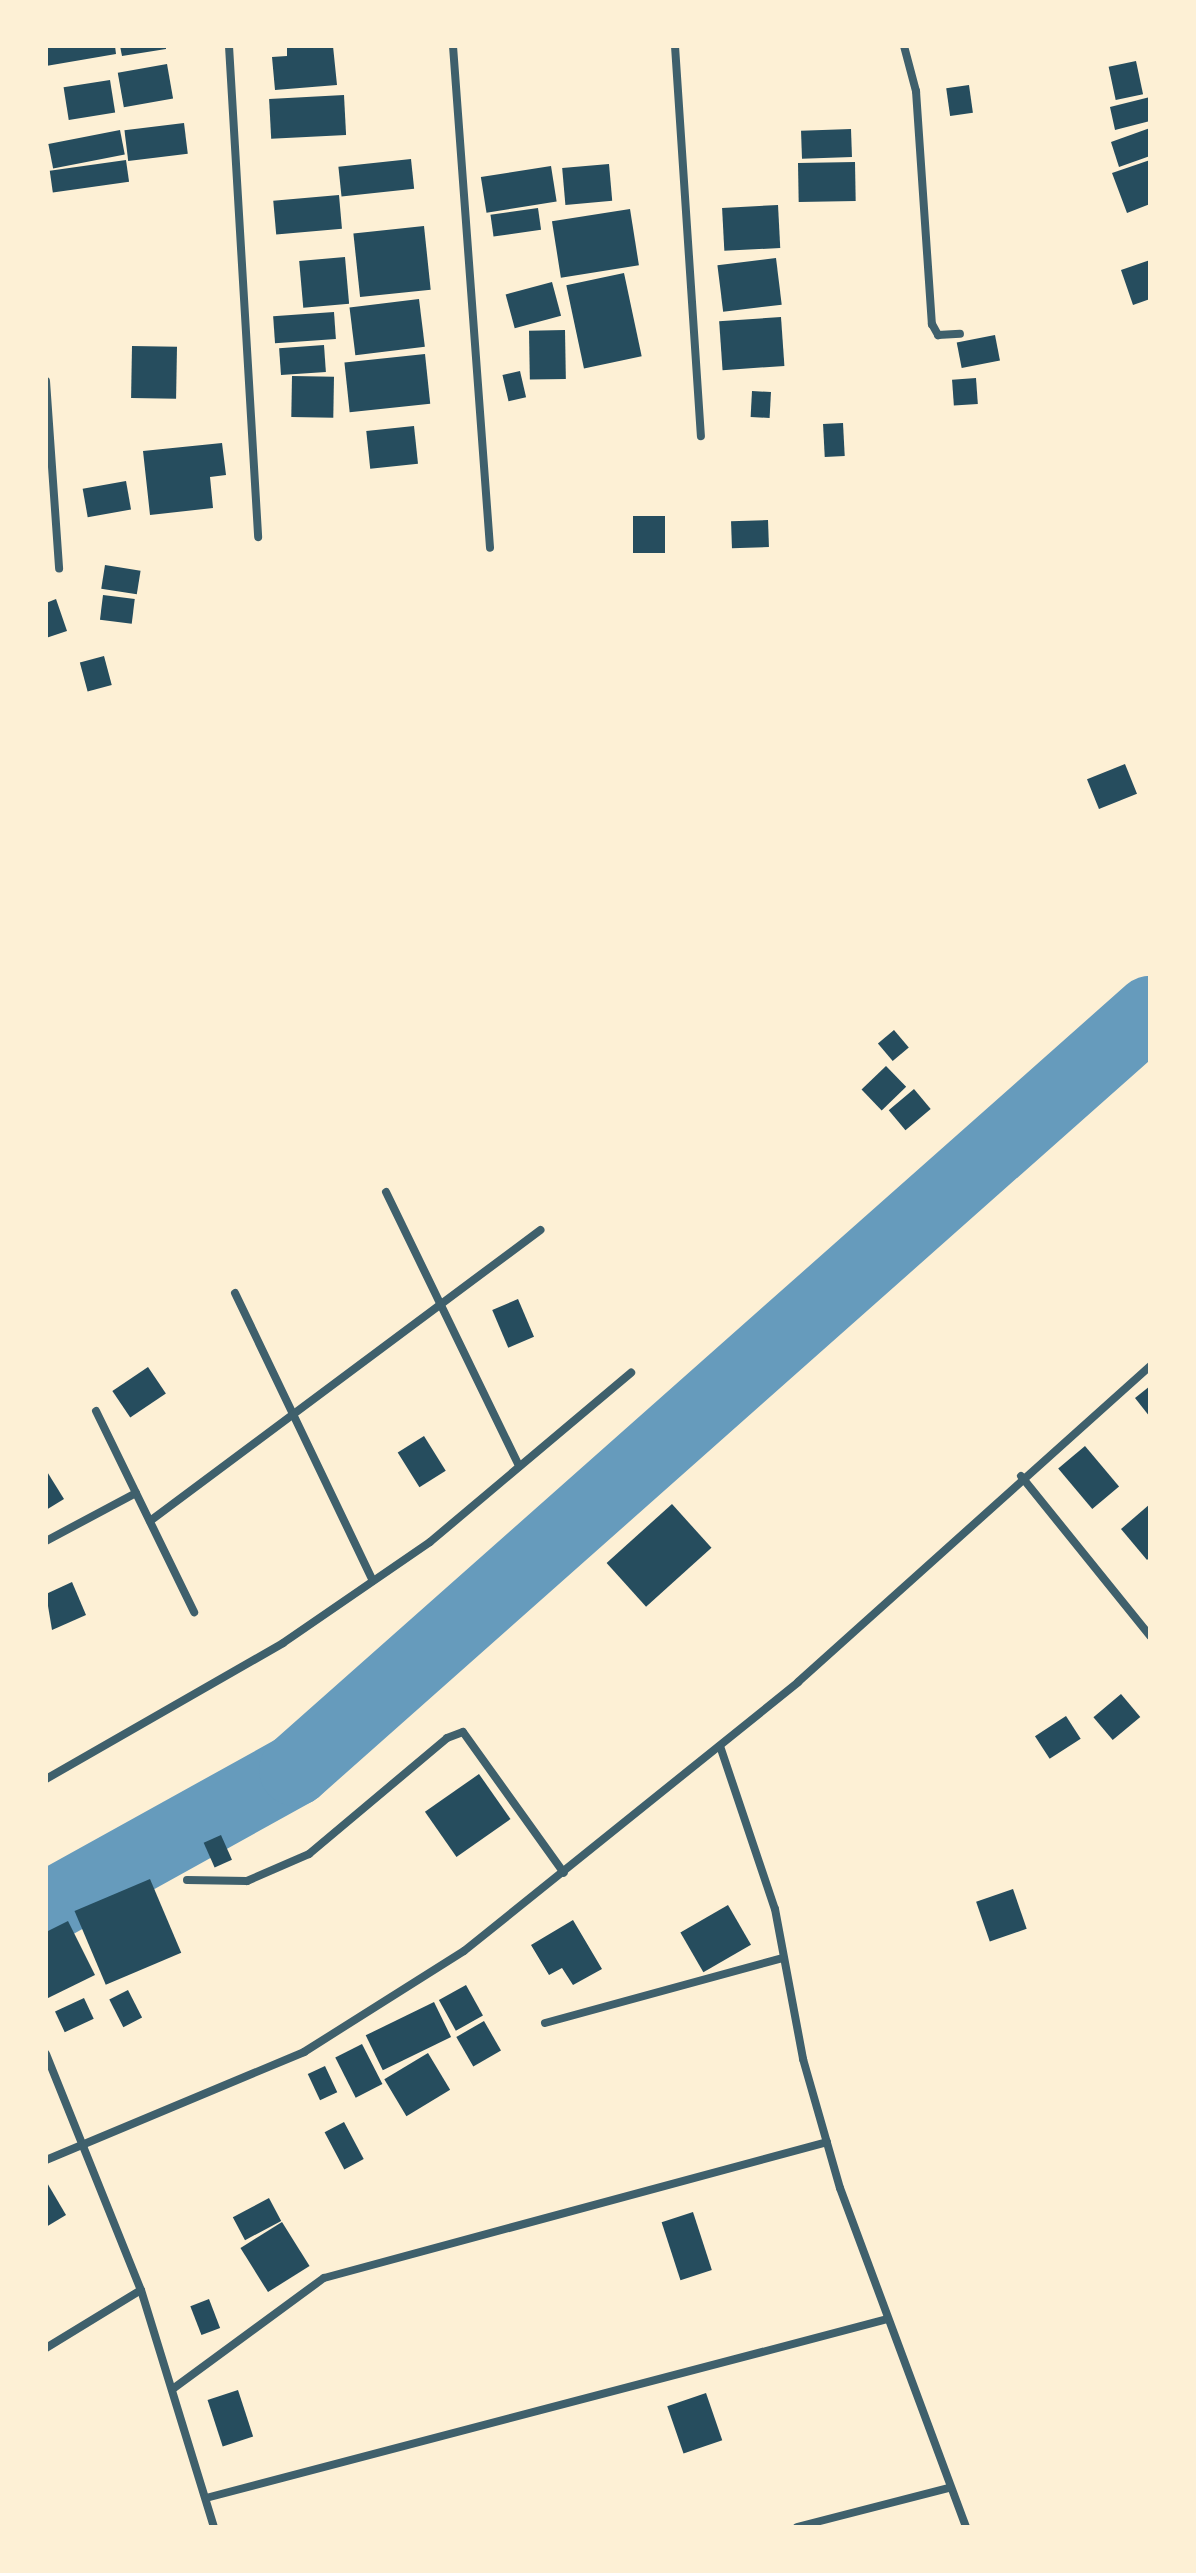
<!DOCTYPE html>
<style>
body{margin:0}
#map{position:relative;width:1196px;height:2573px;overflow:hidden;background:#fdf0d5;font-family:"DejaVu Sans",sans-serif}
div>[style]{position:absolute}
.river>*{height:72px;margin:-36px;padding:0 36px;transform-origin:36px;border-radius:36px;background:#669bbc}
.building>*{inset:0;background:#264d5e;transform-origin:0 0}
.minor>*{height:8px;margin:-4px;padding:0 4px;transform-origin:4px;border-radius:4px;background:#3f606c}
span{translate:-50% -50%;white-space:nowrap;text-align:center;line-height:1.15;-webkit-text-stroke:6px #fdf0d5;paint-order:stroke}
.frame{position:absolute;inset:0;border:48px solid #fdf0d5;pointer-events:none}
</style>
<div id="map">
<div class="river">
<div style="left:46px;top:1908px;width:285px;rotate:-29deg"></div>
<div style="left:295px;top:1770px;width:1143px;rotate:-41.56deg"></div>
</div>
<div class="building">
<div style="clip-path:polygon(46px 46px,115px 46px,116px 54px,46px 66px)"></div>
<div style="clip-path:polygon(120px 46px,166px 46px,166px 49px,122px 56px)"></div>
<div style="clip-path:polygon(287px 46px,333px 46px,337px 85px,275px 90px,272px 57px,287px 56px)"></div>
<div style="left:1136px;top:61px;width:34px;height:28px;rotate:78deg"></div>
<div style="left:167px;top:64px;width:35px;height:50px;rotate:80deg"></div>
<div style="left:110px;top:80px;width:33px;height:47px;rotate:81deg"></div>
<div style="left:969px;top:85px;width:28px;height:23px;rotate:82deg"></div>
<div style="left:344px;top:95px;width:40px;height:75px;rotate:87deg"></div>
<div style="clip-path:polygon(1150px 97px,1150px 121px,1115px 130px,1110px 107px)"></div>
<div style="left:184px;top:123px;width:31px;height:60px;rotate:83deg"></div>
<div style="clip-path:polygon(1150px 128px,1150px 156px,1119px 167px,1111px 142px)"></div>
<div style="left:851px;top:129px;width:28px;height:50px;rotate:88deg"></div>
<div style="left:120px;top:130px;width:25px;height:73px;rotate:79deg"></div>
<div style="left:411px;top:159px;width:30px;height:73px;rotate:84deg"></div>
<div style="left:126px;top:160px;width:22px;height:77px;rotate:82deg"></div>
<div style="clip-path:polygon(1150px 160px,1150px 204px,1127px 213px,1112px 173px)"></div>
<div style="left:855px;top:162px;width:39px;height:57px;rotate:89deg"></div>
<div style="left:609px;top:164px;width:37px;height:47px;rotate:85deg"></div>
<div style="left:551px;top:166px;width:36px;height:71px;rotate:81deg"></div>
<div style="left:339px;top:195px;width:34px;height:66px;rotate:85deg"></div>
<div style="left:778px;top:205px;width:43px;height:56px;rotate:87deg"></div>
<div style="left:538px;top:208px;width:22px;height:48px;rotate:82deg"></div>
<div style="left:630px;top:209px;width:57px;height:79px;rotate:81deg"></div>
<div style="left:424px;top:226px;width:64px;height:71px;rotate:84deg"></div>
<div style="left:345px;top:257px;width:47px;height:46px;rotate:85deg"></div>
<div style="left:776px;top:258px;width:47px;height:59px;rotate:83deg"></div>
<div style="clip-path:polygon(1150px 260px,1150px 299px,1133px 305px,1121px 270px)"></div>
<div style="left:624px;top:273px;width:85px;height:59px;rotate:78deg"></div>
<div style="left:552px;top:282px;width:35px;height:48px;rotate:75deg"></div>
<div style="left:419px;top:299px;width:48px;height:70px;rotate:83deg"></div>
<div style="left:334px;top:312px;width:27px;height:61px;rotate:86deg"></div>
<div style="left:781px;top:317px;width:49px;height:62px;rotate:86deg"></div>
<div style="left:565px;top:330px;width:49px;height:36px;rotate:89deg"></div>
<div style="left:995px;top:335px;width:26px;height:39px;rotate:79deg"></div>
<div style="left:324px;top:345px;width:27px;height:45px;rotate:86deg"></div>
<div style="left:132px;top:346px;width:45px;height:52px;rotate:1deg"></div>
<div style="left:425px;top:354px;width:50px;height:81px;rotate:84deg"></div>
<div style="left:520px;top:371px;width:27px;height:18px;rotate:77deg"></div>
<div style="left:292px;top:376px;width:42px;height:41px;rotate:1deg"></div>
<div style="left:976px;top:378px;width:26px;height:24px;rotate:86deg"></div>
<div style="left:752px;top:391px;width:19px;height:26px;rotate:3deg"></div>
<div style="left:843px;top:423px;width:33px;height:20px;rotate:87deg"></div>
<div style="left:414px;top:426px;width:38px;height:48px;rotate:84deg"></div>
<div style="clip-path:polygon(222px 443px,226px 475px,210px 477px,213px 508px,150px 515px,143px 451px)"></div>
<div style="left:126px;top:481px;width:29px;height:44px;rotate:80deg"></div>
<div style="left:633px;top:516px;width:32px;height:37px"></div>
<div style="left:768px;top:520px;width:27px;height:37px;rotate:88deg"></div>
<div style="left:105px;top:565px;width:36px;height:24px;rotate:9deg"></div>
<div style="left:103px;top:595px;width:32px;height:25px;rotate:7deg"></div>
<div style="clip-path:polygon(56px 599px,67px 631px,46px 638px,46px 603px)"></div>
<div style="left:104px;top:656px;width:30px;height:25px;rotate:75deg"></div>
<div style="left:1125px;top:764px;width:32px;height:41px;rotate:68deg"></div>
<div style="left:894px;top:1030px;width:23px;height:21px;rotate:50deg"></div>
<div style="left:886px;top:1066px;width:29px;height:34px;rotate:46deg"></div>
<div style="left:914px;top:1089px;width:26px;height:33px;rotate:50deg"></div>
<div style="left:518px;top:1299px;width:41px;height:28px;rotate:67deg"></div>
<div style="left:148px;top:1367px;width:32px;height:43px;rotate:56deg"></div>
<div style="clip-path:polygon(1150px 1386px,1150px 1417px,1135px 1398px)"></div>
<div style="left:424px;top:1436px;width:41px;height:31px;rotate:58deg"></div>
<div style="left:1085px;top:1446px;width:53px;height:35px;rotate:50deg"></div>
<div style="clip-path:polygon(46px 1470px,64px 1499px,46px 1510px)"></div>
<div style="left:672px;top:1504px;width:59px;height:88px;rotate:48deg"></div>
<div style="clip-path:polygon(1150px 1504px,1150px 1557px,1147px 1560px,1121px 1529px)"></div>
<div style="clip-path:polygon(72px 1582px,86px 1615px,52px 1630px,46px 1594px)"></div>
<div style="left:1121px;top:1694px;width:30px;height:36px;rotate:50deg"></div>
<div style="left:1066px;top:1716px;width:27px;height:37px;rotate:57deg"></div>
<div style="left:479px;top:1774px;width:55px;height:66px;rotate:55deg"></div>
<div style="left:221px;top:1835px;width:27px;height:19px;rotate:66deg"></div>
<div style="left:150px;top:1879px;width:80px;height:82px;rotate:67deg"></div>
<div style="left:1013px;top:1889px;width:42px;height:39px;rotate:71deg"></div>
<div style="left:728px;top:1905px;width:46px;height:55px;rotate:60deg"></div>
<div style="clip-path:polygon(573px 1920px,602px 1969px,573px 1985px,562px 1968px,549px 1975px,531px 1945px)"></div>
<div style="clip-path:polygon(68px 1921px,95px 1975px,46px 1999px,46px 1932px)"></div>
<div style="left:466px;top:1985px;width:35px;height:31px;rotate:61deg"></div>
<div style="left:128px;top:1990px;width:31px;height:21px;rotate:63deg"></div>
<div style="left:84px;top:1998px;width:23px;height:32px;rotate:65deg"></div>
<div style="left:434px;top:2002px;width:39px;height:76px;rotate:64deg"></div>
<div style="left:484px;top:2021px;width:34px;height:32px;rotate:60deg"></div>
<div style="left:362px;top:2044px;width:45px;height:30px;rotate:63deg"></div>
<div style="left:428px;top:2053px;width:43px;height:51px;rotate:59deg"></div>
<div style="left:325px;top:2066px;width:29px;height:19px;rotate:65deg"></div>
<div style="left:344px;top:2122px;width:42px;height:22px;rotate:62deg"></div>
<div style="clip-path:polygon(46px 2181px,66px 2215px,46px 2227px)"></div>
<div style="left:269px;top:2198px;width:26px;height:41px;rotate:62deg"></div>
<div style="left:693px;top:2212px;width:61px;height:33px;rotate:72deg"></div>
<div style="left:282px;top:2222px;width:52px;height:49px;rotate:58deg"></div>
<div style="left:209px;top:2299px;width:31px;height:20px;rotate:69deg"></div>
<div style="left:238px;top:2390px;width:49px;height:32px;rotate:72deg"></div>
<div style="left:706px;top:2393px;width:50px;height:41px;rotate:71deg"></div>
</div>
<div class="minor">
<div style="left:229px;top:46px;width:492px;rotate:86.6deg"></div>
<div style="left:453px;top:46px;width:503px;rotate:85.78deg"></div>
<div style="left:675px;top:46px;width:391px;rotate:86.2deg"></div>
<div style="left:904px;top:46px;width:47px;rotate:75.1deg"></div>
<div style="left:916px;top:91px;width:234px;rotate:86.1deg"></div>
<div style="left:932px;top:324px;width:13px;rotate:61deg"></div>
<div style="left:938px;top:335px;width:22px;rotate:-3deg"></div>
<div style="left:46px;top:381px;width:188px;rotate:86deg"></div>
<div style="left:386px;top:1192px;width:305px;rotate:64.1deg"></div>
<div style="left:235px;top:1293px;width:319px;rotate:64.4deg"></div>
<div style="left:96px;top:1411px;width:224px;rotate:64deg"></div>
<div style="left:1021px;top:1476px;width:206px;rotate:51.1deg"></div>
<div style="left:150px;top:1521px;width:487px;rotate:-36.7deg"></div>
<div style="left:46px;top:1541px;width:102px;rotate:-28.1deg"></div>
<div style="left:720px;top:1746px;width:172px;rotate:71.4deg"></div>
<div style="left:775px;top:1909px;width:153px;rotate:79.4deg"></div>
<div style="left:803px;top:2059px;width:134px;rotate:74deg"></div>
<div style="left:840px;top:2188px;width:362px;rotate:69.6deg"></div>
<div style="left:46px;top:1779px;width:273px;rotate:-29.8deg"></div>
<div style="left:283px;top:1643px;width:178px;rotate:-34.5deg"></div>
<div style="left:430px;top:1542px;width:263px;rotate:-40.1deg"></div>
<div style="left:187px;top:1880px;width:60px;rotate:1deg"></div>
<div style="left:247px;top:1881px;width:68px;rotate:-23.5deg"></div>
<div style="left:309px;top:1854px;width:180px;rotate:-40deg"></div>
<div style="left:447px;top:1738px;width:17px;rotate:-21deg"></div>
<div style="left:463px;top:1732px;width:173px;rotate:54.4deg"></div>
<div style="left:545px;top:2023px;width:247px;rotate:-15.3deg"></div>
<div style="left:46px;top:2054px;width:254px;rotate:68.1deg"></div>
<div style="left:141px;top:2290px;width:248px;rotate:72.9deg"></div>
<div style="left:46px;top:2160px;width:280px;rotate:-22.7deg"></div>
<div style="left:304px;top:2052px;width:189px;rotate:-32.3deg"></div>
<div style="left:464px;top:1951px;width:429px;rotate:-38.8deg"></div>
<div style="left:798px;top:1682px;width:473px;rotate:-41.9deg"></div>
<div style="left:46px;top:2348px;width:111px;rotate:-31.4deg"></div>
<div style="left:174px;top:2388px;width:186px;rotate:-36.3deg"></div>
<div style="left:324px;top:2278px;width:521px;rotate:-15.13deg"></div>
<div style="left:206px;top:2498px;width:705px;rotate:-14.71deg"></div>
<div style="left:797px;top:2527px;width:157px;rotate:-14.4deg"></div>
</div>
<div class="frame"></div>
</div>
